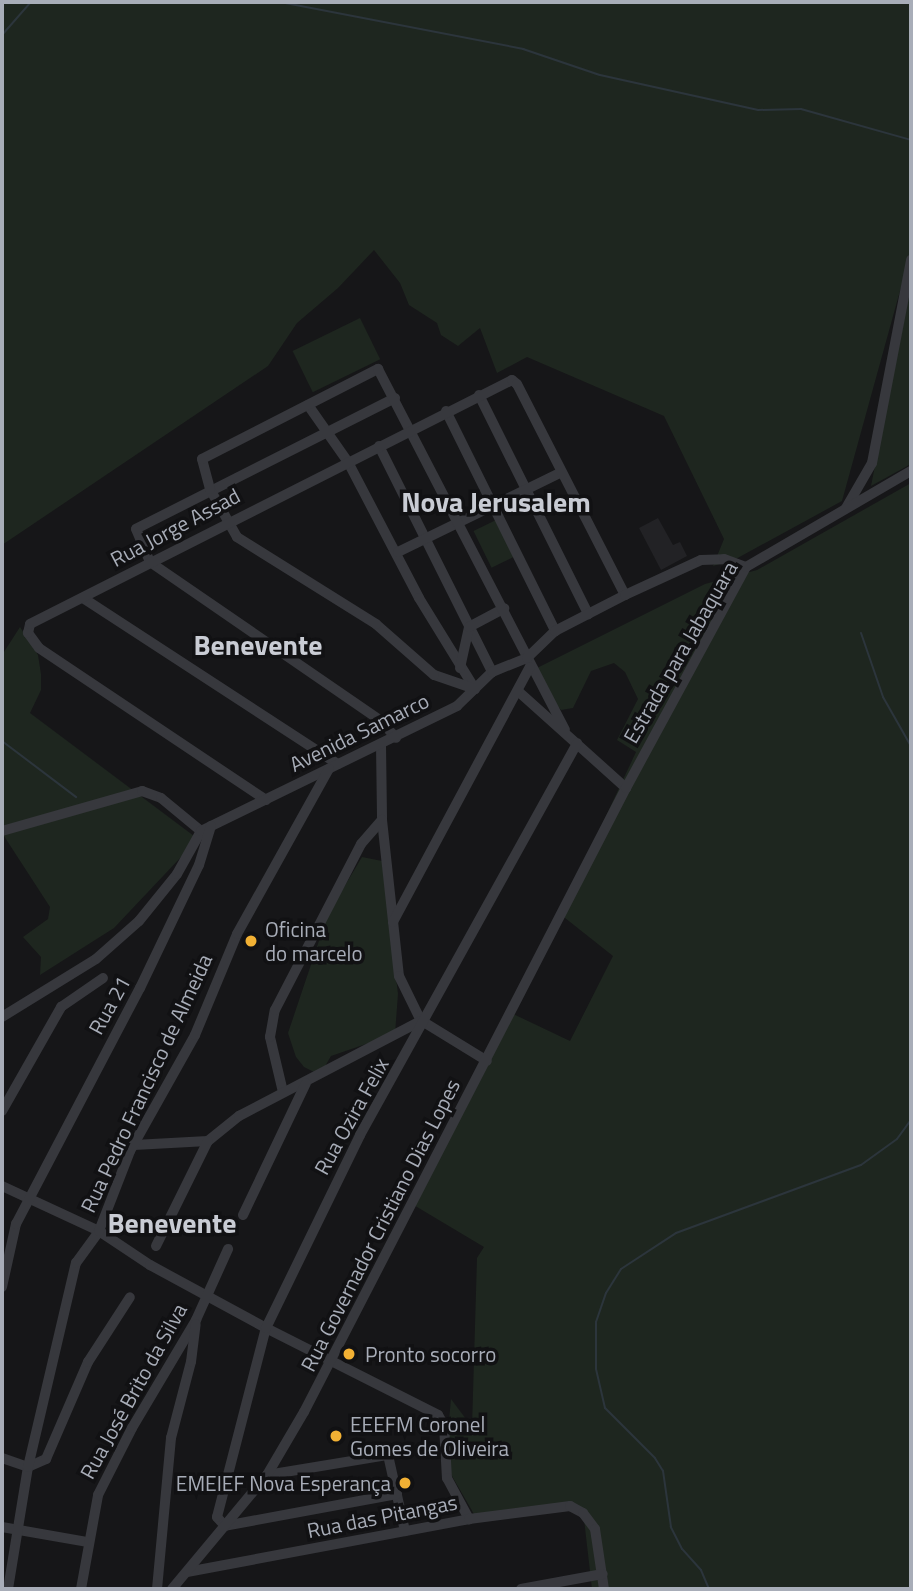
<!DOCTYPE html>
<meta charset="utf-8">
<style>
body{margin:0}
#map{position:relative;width:913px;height:1591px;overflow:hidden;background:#161618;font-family:"Titillium Web",sans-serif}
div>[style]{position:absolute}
.built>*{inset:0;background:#222225}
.green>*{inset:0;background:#1e261f;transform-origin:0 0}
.stream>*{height:2px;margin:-1px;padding:0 1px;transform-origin:1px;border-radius:1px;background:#2c353c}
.minor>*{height:10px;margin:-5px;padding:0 5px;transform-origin:5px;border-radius:5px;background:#37383d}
.dots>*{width:19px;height:19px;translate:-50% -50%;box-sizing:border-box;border:4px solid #111113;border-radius:50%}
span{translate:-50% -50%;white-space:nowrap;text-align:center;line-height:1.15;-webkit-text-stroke:7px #111113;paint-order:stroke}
.street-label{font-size:21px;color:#a8adb8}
.poi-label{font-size:21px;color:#a8adb8}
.left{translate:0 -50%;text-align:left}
.right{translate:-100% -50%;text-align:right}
.district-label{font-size:28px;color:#c9ccd4;font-weight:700}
.frame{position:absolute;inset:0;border:4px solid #a8adb8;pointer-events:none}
</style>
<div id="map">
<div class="built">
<div style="clip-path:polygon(658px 518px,673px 545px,680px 542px,687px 556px,661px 570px,639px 528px)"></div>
</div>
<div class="green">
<div style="clip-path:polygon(2px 2px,911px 2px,911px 251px,842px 501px,734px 560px,713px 566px,724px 539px,664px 416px,527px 357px,497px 373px,480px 328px,458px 346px,441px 335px,437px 323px,409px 305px,400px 283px,374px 250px,338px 288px,297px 323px,268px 366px,2px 545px)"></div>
<div style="clip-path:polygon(911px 285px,911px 464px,871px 486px,907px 305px)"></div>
<div style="left:360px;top:318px;width:46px;height:75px;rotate:64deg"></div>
<div style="clip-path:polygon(911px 483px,911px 1589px,592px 1589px,584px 1519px,575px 1510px,478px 1521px,445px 1464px,451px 1399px,472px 1427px,477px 1258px,484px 1247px,412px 1204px,509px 1012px,570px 1041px,613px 956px,560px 914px,636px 752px,617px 740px,638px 699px,625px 672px,614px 663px,591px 671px,573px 708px,561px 710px,529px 672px,705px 584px,757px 570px)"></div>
<div style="left:496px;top:520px;width:41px;height:25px;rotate:64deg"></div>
<div style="clip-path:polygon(20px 627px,38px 655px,41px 674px,41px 690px,30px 713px,198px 839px,114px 928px,40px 975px,41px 957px,23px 937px,48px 919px,50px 907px,2px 833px,2px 655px)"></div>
<div style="clip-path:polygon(362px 857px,382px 861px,398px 994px,395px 1034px,331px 1056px,320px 1075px,304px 1067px,296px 1057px,288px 1033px,328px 914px)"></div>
</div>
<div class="stream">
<div style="left:280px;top:2px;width:248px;rotate:10.9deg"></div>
<div style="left:523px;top:49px;width:81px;rotate:18.7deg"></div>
<div style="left:600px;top:75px;width:162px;rotate:12.5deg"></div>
<div style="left:758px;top:110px;width:43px;rotate:-1.3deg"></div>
<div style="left:801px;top:109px;width:114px;rotate:15.7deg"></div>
<div style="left:2px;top:35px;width:44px;rotate:-48.7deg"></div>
<div style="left:861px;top:633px;width:68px;rotate:71deg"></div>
<div style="left:883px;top:697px;width:56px;rotate:60.3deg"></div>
<div style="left:2px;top:741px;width:93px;rotate:37.1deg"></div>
<div style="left:911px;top:835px;width:58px;rotate:90deg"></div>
<div style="left:709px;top:1589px;width:21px;rotate:-113deg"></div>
<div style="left:701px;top:1570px;width:28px;rotate:-132deg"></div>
<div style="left:682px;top:1549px;width:25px;rotate:-117deg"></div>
<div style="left:671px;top:1527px;width:57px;rotate:-98.1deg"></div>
<div style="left:663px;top:1471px;width:15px;rotate:-122deg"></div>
<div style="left:655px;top:1458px;width:71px;rotate:-135deg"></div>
<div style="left:605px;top:1408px;width:40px;rotate:-103deg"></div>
<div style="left:596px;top:1369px;width:47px;rotate:-90deg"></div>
<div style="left:596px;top:1322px;width:31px;rotate:-71deg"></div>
<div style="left:606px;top:1293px;width:28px;rotate:-58deg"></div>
<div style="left:621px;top:1269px;width:66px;rotate:-33.2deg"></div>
<div style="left:676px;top:1233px;width:197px;rotate:-20.2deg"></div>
<div style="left:861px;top:1165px;width:44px;rotate:-35.8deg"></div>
<div style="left:897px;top:1139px;width:24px;rotate:-54deg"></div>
</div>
<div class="minor">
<div style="left:479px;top:395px;width:245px;rotate:63.5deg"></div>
<div style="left:395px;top:398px;width:290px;rotate:153.2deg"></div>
<div style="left:136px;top:529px;width:36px;rotate:67deg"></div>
<div style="left:150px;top:562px;width:279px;rotate:34.5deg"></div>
<div style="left:380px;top:720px;width:24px;rotate:48deg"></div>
<div style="left:308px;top:405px;width:70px;rotate:54.9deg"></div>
<div style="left:348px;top:462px;width:153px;rotate:62.4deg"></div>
<div style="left:419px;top:598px;width:107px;rotate:58.4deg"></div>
<div style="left:446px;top:411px;width:246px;rotate:63.6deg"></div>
<div style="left:379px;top:446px;width:253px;rotate:63.4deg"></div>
<div style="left:846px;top:508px;width:52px;rotate:-60deg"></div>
<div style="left:872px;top:463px;width:207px;rotate:-79.1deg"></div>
<div style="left:398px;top:552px;width:180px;rotate:-26deg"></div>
<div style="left:83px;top:598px;width:304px;rotate:33.1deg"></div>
<div style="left:460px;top:668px;width:42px;rotate:-77.6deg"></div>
<div style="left:469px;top:627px;width:40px;rotate:-28deg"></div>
<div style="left:475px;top:689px;width:43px;rotate:-161.1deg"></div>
<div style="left:434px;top:675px;width:77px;rotate:-138.7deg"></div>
<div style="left:376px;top:624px;width:164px;rotate:-148deg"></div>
<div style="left:237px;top:537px;width:55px;rotate:-119.4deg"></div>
<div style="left:210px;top:489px;width:31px;rotate:-105deg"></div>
<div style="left:202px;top:459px;width:198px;rotate:-27.1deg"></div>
<div style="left:378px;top:369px;width:406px;rotate:62.6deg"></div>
<div style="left:519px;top:692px;width:144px;rotate:41.9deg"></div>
<div style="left:381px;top:745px;width:75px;rotate:89.2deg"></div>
<div style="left:382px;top:820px;width:157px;rotate:83.8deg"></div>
<div style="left:399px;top:976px;width:50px;rotate:63.9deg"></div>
<div style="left:266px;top:800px;width:273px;rotate:-146.2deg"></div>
<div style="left:39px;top:648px;width:19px;rotate:-126deg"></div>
<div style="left:28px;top:633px;width:9px;rotate:-77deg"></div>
<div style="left:30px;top:624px;width:540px;rotate:-26.85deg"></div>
<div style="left:512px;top:380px;width:6px;rotate:39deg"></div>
<div style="left:517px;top:384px;width:237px;rotate:62.9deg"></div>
<div style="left:2px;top:831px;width:146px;rotate:-15.9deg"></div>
<div style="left:142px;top:791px;width:20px;rotate:20deg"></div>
<div style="left:161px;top:798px;width:52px;rotate:39.5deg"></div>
<div style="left:393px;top:922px;width:289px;rotate:-61.8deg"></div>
<div style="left:2px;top:1017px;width:110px;rotate:-31.7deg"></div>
<div style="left:96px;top:959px;width:57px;rotate:-41.5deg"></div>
<div style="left:139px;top:921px;width:60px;rotate:-51deg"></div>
<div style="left:177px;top:874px;width:49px;rotate:-60.8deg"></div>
<div style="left:201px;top:831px;width:285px;rotate:-26deg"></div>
<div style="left:457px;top:706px;width:49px;rotate:-44.2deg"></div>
<div style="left:492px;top:672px;width:38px;rotate:-22deg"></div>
<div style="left:527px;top:658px;width:39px;rotate:-44deg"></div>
<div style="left:555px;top:631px;width:79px;rotate:-27.2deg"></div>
<div style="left:625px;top:595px;width:84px;rotate:-24.7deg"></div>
<div style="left:701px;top:560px;width:23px;rotate:-2deg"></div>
<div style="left:724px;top:559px;width:23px;rotate:20deg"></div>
<div style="left:422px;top:1021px;width:76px;rotate:31.6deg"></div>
<div style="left:283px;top:1092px;width:57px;rotate:-103.3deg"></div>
<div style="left:270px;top:1037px;width:27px;rotate:-80deg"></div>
<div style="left:275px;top:1010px;width:187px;rotate:-62.6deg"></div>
<div style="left:361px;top:844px;width:32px;rotate:-49deg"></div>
<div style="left:2px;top:1111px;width:120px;rotate:-60.4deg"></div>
<div style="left:61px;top:1007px;width:51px;rotate:-34.6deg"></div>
<div style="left:134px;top:1145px;width:74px;rotate:-3.1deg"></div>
<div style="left:208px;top:1141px;width:40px;rotate:-39deg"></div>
<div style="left:239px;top:1116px;width:205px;rotate:-27.6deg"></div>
<div style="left:2px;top:1186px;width:107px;rotate:24.9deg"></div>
<div style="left:99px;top:1231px;width:61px;rotate:33.7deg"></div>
<div style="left:150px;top:1265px;width:132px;rotate:28.5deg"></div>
<div style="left:266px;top:1328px;width:193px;rotate:26.8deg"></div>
<div style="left:438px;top:1415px;width:12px;rotate:59deg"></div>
<div style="left:444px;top:1425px;width:53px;rotate:86.8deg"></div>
<div style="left:447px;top:1478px;width:47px;rotate:61.8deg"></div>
<div style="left:243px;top:1215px;width:146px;rotate:-64.5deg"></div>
<div style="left:156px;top:1246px;width:117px;rotate:-63.7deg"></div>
<div style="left:2px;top:1287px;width:65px;rotate:-77.5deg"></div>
<div style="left:16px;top:1224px;width:267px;rotate:-62.3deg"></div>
<div style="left:140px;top:988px;width:136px;rotate:-64.4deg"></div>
<div style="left:199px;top:865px;width:41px;rotate:-72.9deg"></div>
<div style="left:2px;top:1458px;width:28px;rotate:19deg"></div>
<div style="left:28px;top:1467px;width:20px;rotate:-24deg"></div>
<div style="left:46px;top:1459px;width:106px;rotate:-66.6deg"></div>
<div style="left:88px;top:1362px;width:77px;rotate:-57.1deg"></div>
<div style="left:267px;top:1475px;width:123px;rotate:-9.4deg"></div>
<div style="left:388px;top:1455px;width:78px;rotate:77.4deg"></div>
<div style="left:397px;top:1494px;width:175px;rotate:169.5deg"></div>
<div style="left:225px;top:1526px;width:12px;rotate:-132deg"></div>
<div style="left:217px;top:1517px;width:195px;rotate:-75.5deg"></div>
<div style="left:266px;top:1328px;width:215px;rotate:-64deg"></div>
<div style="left:360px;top:1135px;width:448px;rotate:-61deg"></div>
<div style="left:2px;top:1527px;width:86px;rotate:10deg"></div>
<div style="left:187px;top:1572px;width:287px;rotate:-10.6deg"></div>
<div style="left:469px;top:1519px;width:102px;rotate:-7.3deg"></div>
<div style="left:570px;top:1506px;width:15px;rotate:28deg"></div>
<div style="left:583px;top:1513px;width:20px;rotate:53deg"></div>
<div style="left:595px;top:1529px;width:61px;rotate:81.5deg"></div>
<div style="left:8px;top:1589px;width:124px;rotate:-80.7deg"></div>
<div style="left:28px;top:1467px;width:210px;rotate:-76.8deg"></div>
<div style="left:76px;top:1263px;width:39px;rotate:-54deg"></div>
<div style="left:99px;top:1231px;width:86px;rotate:-68.8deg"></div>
<div style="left:130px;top:1151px;width:133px;rotate:-60.7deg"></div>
<div style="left:195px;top:1035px;width:109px;rotate:-67.4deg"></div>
<div style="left:237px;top:934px;width:189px;rotate:-60.9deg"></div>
<div style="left:81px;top:1589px;width:96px;rotate:-79.7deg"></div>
<div style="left:98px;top:1495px;width:75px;rotate:-63.1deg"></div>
<div style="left:132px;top:1428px;width:126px;rotate:-59.3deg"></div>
<div style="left:196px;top:1320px;width:78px;rotate:-65.7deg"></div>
<div style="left:157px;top:1589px;width:152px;rotate:-84.7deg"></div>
<div style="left:171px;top:1438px;width:79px;rotate:-75.3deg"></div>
<div style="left:191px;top:1362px;width:38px;rotate:-83deg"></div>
<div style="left:172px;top:1589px;width:148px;rotate:-50.2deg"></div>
<div style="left:267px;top:1475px;width:73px;rotate:-59.6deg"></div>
<div style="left:304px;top:1412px;width:702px;rotate:-62.71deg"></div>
<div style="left:626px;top:788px;width:251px;rotate:-61.5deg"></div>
<div style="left:746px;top:567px;width:191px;rotate:-30.2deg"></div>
<div style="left:521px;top:1589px;width:83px;rotate:-10.4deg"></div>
</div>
<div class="dots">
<div style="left:251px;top:941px;background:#f2b134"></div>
<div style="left:349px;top:1354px;background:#f2b134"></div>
<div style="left:336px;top:1436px;background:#f2b134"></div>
<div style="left:405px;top:1483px;background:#f2b134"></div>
</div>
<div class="street-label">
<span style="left:175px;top:527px;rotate:-28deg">Rua Jorge Assad</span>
<span style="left:680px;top:652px;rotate:-60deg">Estrada para Jabaquara</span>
<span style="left:359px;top:732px;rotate:-26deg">Avenida Samarco</span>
<span style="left:109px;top:1005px;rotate:-61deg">Rua 21</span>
<span style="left:146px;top:1083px;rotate:-65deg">Rua Pedro Francisco de Almeida</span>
<span style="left:351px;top:1116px;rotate:-61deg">Rua Ozira Felix</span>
<span style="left:380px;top:1225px;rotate:-63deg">Rua Governador Cristiano Dias Lopes</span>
<span style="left:133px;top:1391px;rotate:-61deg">Rua José Brito da Silva</span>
<span style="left:382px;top:1516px;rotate:-11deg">Rua das Pitangas</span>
</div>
<div class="poi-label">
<span class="left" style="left:265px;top:941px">Oficina<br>do marcelo</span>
<span class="left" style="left:365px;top:1354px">Pronto socorro</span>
<span class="left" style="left:350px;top:1436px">EEEFM Coronel<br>Gomes de Oliveira</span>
<span class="right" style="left:391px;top:1483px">EMEIEF Nova Esperança</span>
</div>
<div class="district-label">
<span style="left:496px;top:502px">Nova Jerusalem</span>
<span style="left:258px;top:645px">Benevente</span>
<span style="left:172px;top:1223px">Benevente</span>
</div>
<div class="frame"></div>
</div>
